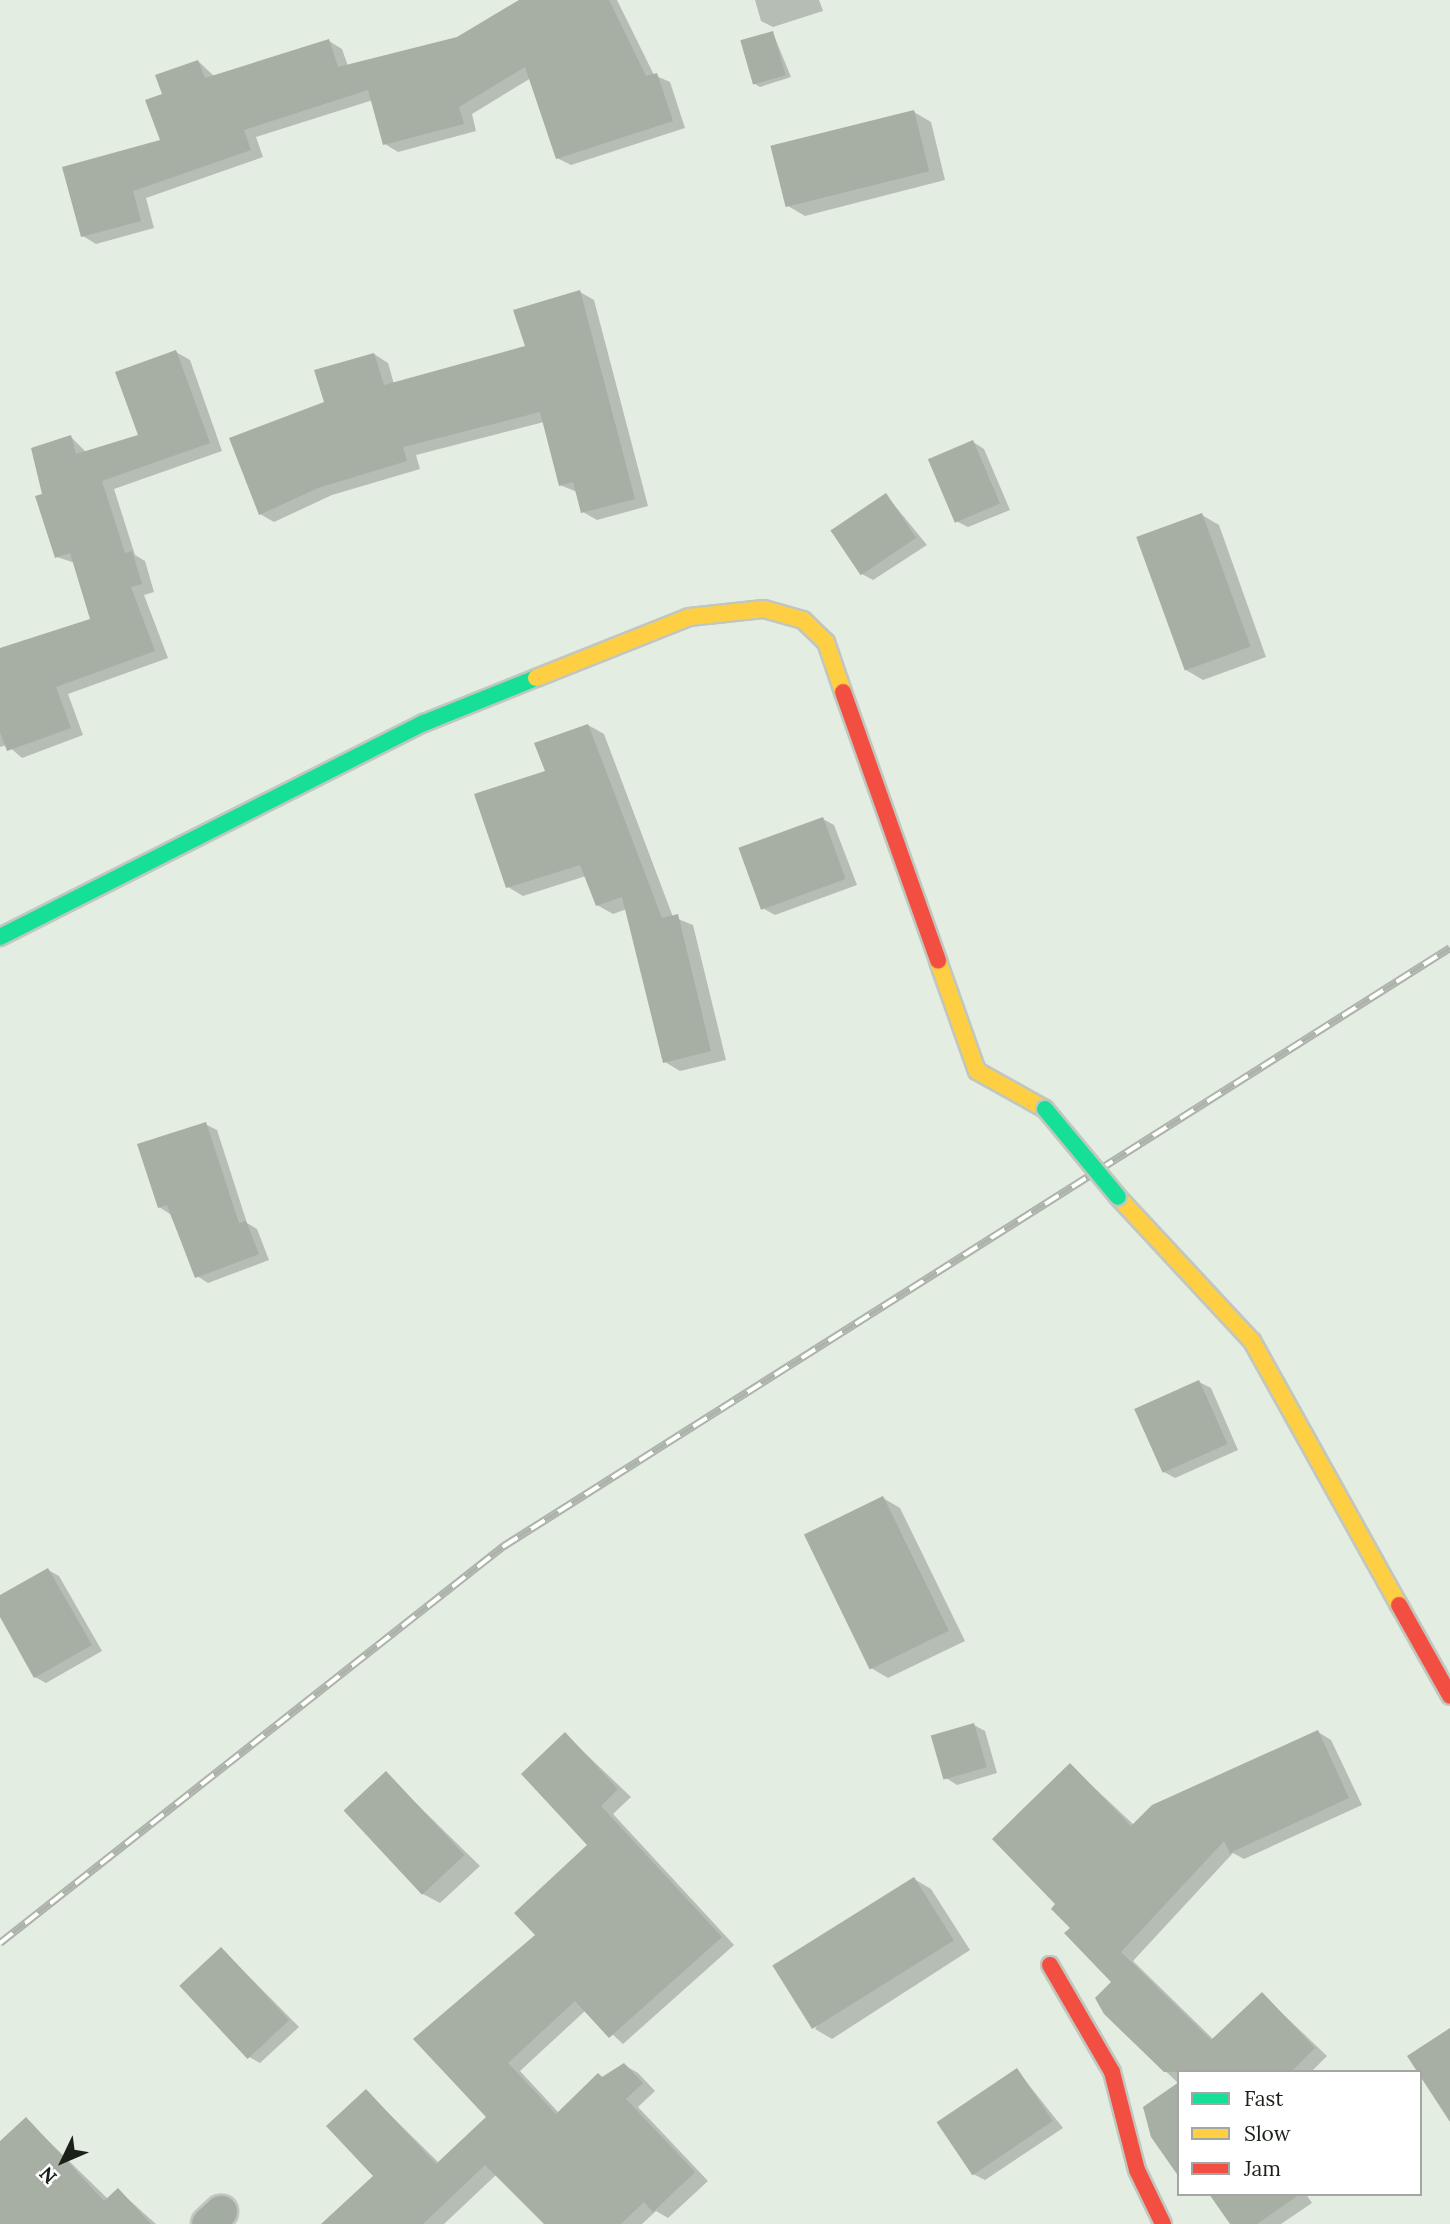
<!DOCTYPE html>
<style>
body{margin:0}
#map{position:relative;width:1450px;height:2224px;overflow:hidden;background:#e4ede1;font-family:Lora,serif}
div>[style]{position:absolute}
.shadow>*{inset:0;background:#0003}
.building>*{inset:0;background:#a7aea4;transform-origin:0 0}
.roads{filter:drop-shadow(2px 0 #c1c7be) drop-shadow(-2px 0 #c1c7be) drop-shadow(0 2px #c1c7be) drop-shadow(0 -2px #c1c7be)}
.street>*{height:32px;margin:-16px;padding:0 16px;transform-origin:16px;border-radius:16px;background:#a3aca1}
.fast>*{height:16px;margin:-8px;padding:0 8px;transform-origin:8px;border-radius:8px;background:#16e098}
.slow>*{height:16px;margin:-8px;padding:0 8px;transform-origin:8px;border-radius:8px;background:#ffcf43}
.jam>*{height:16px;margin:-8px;padding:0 8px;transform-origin:8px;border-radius:8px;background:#f24e42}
.rail>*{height:8px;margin-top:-4px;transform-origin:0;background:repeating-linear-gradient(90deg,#fff 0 16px,#adb3aa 0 32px);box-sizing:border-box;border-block:2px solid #adb3aa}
.bridges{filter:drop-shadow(2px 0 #c1c7be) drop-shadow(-2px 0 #c1c7be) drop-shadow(0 2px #c1c7be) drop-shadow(0 -2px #c1c7be)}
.fast-bridge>*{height:16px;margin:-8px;padding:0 8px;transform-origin:8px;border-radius:8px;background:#16e098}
span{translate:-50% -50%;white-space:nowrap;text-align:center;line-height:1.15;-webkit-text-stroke:7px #fff;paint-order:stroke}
.legend{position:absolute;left:1177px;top:2070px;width:245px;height:126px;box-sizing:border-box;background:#fff;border:2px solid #a4a6a3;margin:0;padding:9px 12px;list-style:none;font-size:21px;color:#1b2119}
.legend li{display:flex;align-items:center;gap:14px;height:35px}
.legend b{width:35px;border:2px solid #a4a6a3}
.north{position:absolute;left:28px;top:2126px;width:70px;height:70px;-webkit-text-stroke:5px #fff;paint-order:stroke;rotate:226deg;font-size:19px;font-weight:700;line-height:28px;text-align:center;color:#1b2119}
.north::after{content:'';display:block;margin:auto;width:24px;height:32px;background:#1b2119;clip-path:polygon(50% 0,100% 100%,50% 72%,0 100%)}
</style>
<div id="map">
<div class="shadow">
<div style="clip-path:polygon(530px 0,617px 0,654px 75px,670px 82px,685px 128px,571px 165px,557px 158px,531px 78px,472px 114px,476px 131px,398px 152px,385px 144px,373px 100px,256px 137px,263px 157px,146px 198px,154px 228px,96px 244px,83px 236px,162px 142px,165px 95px,198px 61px,215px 77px,329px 41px,342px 49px,348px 66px,458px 38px)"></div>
<div style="clip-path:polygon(755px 0,819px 0,823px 11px,773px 27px,761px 21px)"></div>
<div style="clip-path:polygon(773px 33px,791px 77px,760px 87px,755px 84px)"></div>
<div style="clip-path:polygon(914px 112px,931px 122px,945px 180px,805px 216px,788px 206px)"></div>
<div style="clip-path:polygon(580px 292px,594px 300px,648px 506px,597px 520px,583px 512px,577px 492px,560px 485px,544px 422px,416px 455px,420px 469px,332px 495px,274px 522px,260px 514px,326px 403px,374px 354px,388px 363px,394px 384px,527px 348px)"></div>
<div style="clip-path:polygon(176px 352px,190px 360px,222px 451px,114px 489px,135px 555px,145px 561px,154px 592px,144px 595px,168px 658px,68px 694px,83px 735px,22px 758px,7px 745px,0 747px,0 651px,92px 620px,75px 563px,57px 557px,44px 496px,71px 437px,86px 452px,140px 437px)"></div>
<div style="clip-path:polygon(973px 442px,984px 449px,1010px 510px,968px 527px,956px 521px)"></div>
<div style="clip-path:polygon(886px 495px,927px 545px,873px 580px,862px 574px)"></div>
<div style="clip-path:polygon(1202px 515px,1219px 525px,1266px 657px,1203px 680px,1186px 670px)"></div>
<div style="clip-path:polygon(588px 725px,604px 734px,673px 917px,693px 925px,726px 1060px,680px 1071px,665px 1062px,627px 909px,613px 914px,597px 905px,586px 876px,523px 896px,508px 887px,547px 772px)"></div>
<div style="clip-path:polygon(823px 819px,834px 825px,857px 885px,775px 915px,764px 909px)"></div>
<div style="clip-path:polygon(205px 1124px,217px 1130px,247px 1223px,257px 1229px,269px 1260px,208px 1283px,197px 1276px,170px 1214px,159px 1207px)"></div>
<div style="clip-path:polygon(1199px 1382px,1211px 1388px,1238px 1450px,1175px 1478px,1164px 1472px)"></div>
<div style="clip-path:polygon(883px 1498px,900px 1508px,965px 1641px,888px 1678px,871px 1668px)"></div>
<div style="clip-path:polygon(48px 1570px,59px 1576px,102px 1651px,46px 1683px,35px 1677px,0 1614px,0 1597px)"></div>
<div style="clip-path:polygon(974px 1725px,985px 1731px,997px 1773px,957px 1785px,946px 1778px)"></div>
<div style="clip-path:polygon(1318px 1732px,1331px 1740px,1362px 1805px,1244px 1859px,1233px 1853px,1133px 1961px,1214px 2040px,1262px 1994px,1327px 2056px,1311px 2072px,1179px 2072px,1179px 2084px,1105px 2013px,1113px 1982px,1058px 1904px,1070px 1765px,1134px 1825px)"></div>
<div style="clip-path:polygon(566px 1735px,631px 1797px,613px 1814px,734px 1945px,623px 2044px,586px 2010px,520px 2071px,559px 2113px,599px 2075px,604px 2078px,624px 2065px,638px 2073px,655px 2091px,638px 2107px,708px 2181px,668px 2218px,656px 2211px,642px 2224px,545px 2224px,497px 2174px,444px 2224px,324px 2224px,375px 2176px,366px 2091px,439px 2163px,488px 2117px,537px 1936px,590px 1845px)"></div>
<div style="clip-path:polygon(386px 1774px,480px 1866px,440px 1903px,423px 1894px)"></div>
<div style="clip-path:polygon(914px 1879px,931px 1889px,970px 1950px,832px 2039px,815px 2029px)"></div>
<div style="clip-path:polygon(222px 1949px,299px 2027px,260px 2063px,249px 2057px)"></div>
<div style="clip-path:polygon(1017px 2070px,1063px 2128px,985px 2180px,973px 2174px)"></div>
<div style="clip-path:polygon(26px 2119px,108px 2199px,118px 2190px,156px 2224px,0 2224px,0 2144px)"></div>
<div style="clip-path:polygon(1211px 2194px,1306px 2194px,1312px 2203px,1281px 2224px,1232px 2224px)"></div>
</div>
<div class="building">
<div style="clip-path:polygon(519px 0,609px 0,646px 76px,657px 73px,673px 121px,556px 159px,525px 67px,459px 107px,464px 124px,383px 145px,368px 90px,244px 130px,251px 150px,133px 191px,141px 221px,81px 237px,62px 167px,160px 140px,145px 100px,162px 94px,155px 75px,198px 60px,205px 78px,329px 39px,338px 67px,457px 37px)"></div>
<div style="left:773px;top:31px;width:46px;height:34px;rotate:74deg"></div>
<div style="left:914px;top:110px;width:63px;height:148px;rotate:76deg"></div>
<div style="clip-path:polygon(580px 290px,635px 499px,581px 513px,573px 482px,559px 486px,540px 412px,403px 447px,407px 461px,318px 488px,259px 515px,229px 438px,324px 402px,314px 370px,374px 353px,384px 385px,525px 346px,513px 310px)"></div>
<div style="clip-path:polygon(176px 350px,210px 443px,102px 481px,125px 553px,132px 551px,142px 584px,131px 587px,155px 651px,56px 687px,71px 728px,7px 751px,0 732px,0 648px,90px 619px,70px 553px,55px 558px,35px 496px,42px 494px,31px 448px,71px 435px,76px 454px,138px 435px,115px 372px)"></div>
<div style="left:973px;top:440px;width:69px;height:49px;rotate:67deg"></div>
<div style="left:886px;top:493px;width:54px;height:67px;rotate:56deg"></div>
<div style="left:1202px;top:513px;width:142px;height:70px;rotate:70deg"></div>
<div style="clip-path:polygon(588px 724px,662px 918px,678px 914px,711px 1051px,663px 1063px,622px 897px,596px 906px,580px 865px,506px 888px,474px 794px,545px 771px,534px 743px)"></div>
<div style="left:823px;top:817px;width:66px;height:90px;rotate:70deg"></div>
<div style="clip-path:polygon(206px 1122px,239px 1223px,246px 1221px,259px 1254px,195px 1278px,167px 1205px,158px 1208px,137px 1144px)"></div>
<div style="left:1199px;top:1380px;width:70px;height:71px;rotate:66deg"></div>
<div style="left:883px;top:1496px;width:150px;height:88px;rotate:64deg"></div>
<div style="clip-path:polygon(48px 1568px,92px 1645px,34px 1678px,0 1617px,0 1595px)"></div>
<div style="left:974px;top:1723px;width:46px;height:45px;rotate:74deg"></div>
<div style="clip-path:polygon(1318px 1730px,1349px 1798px,1230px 1853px,1224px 1841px,1121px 1952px,1211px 2040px,1262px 1992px,1315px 2048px,1291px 2072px,1164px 2072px,1104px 2014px,1095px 1998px,1111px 1982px,1064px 1933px,1070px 1928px,1051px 1909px,1055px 1904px,992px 1839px,1070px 1763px,1131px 1826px,1152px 1805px)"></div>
<div style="clip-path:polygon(565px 1732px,618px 1789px,601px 1806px,722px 1937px,609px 2038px,575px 2001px,508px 2063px,556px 2114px,598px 2073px,602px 2077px,624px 2063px,643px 2083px,626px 2099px,695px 2172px,653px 2212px,644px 2202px,621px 2224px,544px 2224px,485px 2165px,423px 2224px,321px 2224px,373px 2176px,326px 2126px,366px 2089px,436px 2164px,486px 2117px,413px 2039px,535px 1935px,514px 1913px,587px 1845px,521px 1774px)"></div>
<div style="left:386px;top:1771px;width:115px;height:58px;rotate:47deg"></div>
<div style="left:914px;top:1877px;width:75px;height:167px;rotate:58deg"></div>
<div style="left:221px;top:1947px;width:100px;height:57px;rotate:47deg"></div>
<div style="clip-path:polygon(1450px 2028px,1450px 2122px,1407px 2056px)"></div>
<div style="left:1017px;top:2068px;width:64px;height:97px;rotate:56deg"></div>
<div style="clip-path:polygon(1179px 2082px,1179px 2177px,1151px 2137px,1143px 2107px)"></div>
<div style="clip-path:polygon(26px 2117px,104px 2201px,118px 2188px,151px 2224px,0 2224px,0 2141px)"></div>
<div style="clip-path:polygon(1209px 2194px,1300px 2194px,1257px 2224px,1230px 2224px)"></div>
</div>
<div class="roads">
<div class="street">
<div style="left:208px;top:2224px;width:18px;rotate:-43deg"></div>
</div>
<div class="fast">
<div style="left:0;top:937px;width:475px;rotate:-26.8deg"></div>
<div style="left:424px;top:723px;width:121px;rotate:-21.9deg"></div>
</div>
<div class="slow">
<div style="left:536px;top:678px;width:165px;rotate:-21.7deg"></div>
<div style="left:689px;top:617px;width:75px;rotate:-6.1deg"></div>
<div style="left:764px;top:609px;width:41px;rotate:15.8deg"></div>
<div style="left:803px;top:620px;width:32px;rotate:44deg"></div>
<div style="left:826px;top:642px;width:53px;rotate:71.2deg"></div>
<div style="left:938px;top:961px;width:117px;rotate:70.5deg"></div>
<div style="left:977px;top:1071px;width:78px;rotate:29.2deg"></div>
<div style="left:1118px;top:1197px;width:197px;rotate:47.1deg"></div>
<div style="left:1252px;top:1341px;width:302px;rotate:60.9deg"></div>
</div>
<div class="jam">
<div style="left:843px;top:692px;width:285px;rotate:70.5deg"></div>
<div style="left:1399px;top:1605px;width:104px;rotate:60.7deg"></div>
<div style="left:1050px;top:1965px;width:124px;rotate:59.9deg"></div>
<div style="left:1112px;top:2072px;width:101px;rotate:75.7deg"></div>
<div style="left:1137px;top:2170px;width:60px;rotate:64.3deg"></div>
</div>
</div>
<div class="rail">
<div style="left:0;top:1943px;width:642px;rotate:-38.23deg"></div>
<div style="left:504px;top:1546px;width:1119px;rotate:-32.3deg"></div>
</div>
<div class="bridges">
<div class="fast-bridge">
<div style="left:1045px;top:1109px;width:114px;rotate:50.3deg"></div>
</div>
</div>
<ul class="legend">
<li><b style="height:9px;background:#16e098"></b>Fast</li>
<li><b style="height:9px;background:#ffcf43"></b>Slow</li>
<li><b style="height:9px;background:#f24e42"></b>Jam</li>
</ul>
<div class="north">N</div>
</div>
